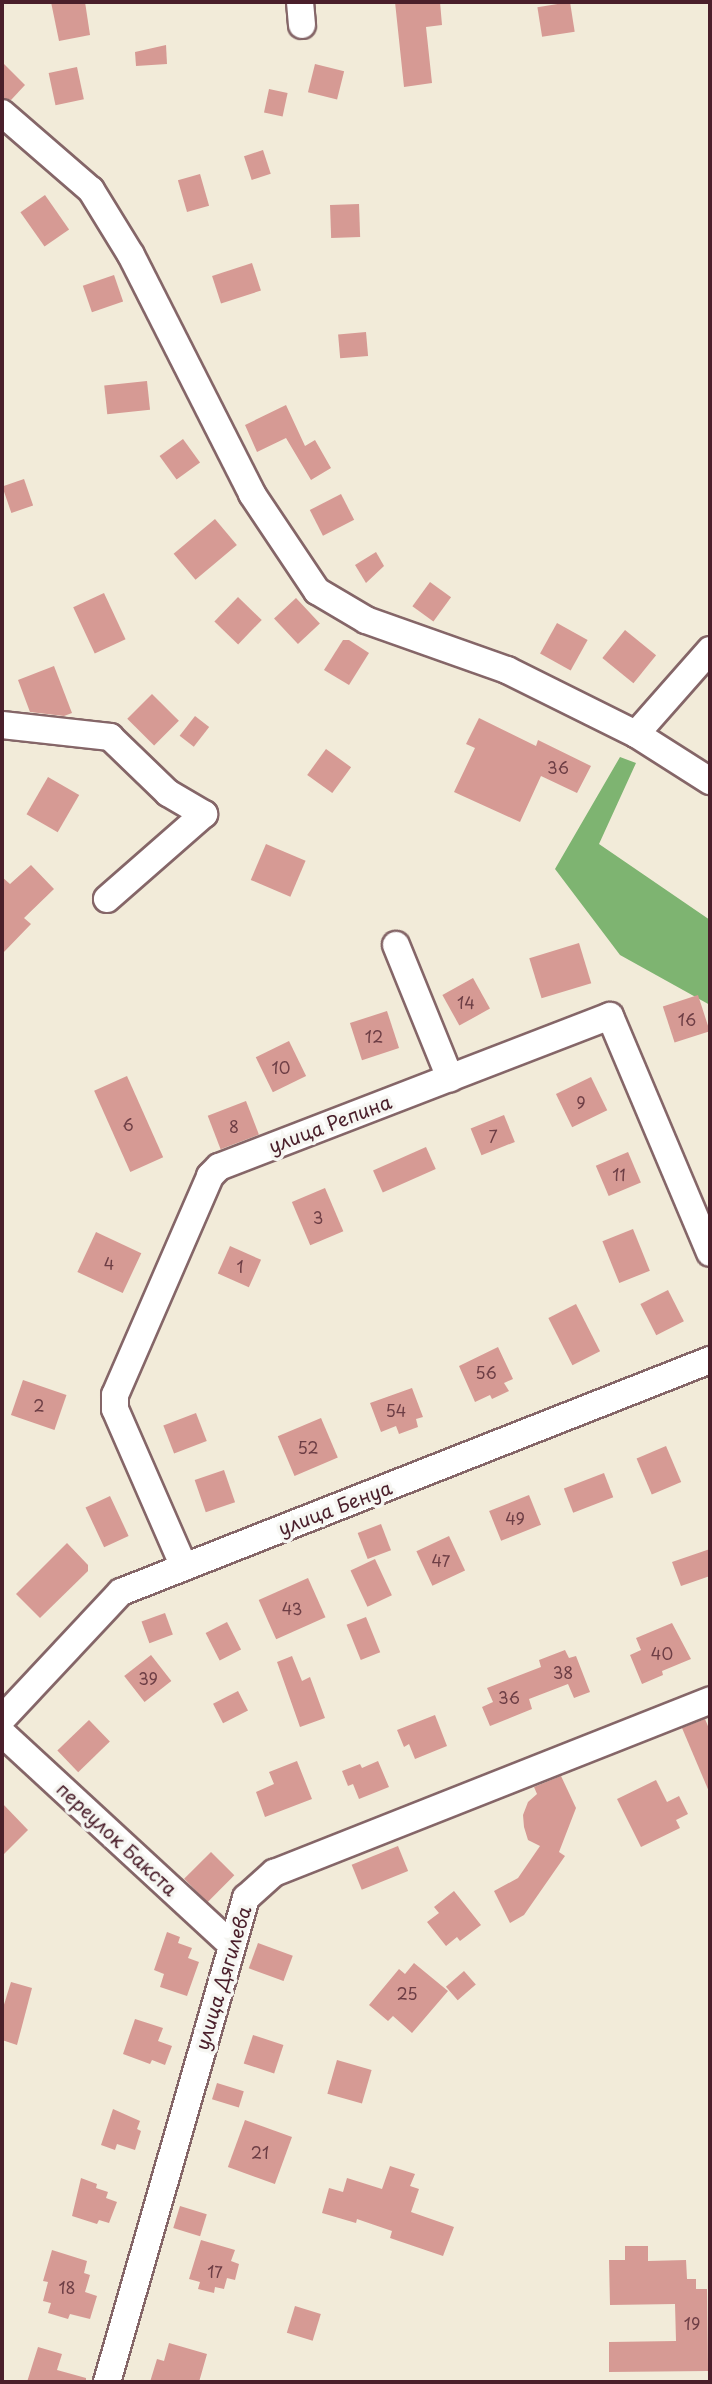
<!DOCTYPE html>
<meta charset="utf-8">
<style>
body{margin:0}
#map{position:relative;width:712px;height:2384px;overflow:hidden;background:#f2ebd9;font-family:"Playpen Sans",sans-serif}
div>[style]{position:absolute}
.forest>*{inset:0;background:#7eb471}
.building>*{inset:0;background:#d69a94;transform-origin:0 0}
.roads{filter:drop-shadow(2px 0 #856668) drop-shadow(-2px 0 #856668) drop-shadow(0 2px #856668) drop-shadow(0 -2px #856668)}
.minor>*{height:26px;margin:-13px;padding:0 13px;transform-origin:13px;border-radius:13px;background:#fff}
span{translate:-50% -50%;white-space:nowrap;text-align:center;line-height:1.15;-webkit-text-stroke:7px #f6f6f2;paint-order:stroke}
.number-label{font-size:16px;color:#6d3e45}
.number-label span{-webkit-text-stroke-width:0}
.street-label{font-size:19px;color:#4a1f2b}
.frame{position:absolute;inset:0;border:4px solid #4a1f2b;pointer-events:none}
</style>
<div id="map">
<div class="forest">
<div style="clip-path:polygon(620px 757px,636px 763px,599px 844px,710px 920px,710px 1005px,620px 955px,555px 869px)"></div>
</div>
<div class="building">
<div style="clip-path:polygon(51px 2px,85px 2px,90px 35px,59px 41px)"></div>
<div style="clip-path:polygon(395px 2px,440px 2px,442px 25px,426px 27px,432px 83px,404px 87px)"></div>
<div style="left:570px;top:2px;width:30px;height:33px;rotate:81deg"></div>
<div style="clip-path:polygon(166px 45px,167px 64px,136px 66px,135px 52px)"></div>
<div style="clip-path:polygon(2px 62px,25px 85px,11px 100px,2px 98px)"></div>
<div style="left:315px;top:64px;width:30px;height:29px;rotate:14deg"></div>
<div style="left:77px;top:67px;width:33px;height:29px;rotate:78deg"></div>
<div style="left:269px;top:89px;width:19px;height:24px;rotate:12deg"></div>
<div style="left:263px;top:150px;width:25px;height:20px;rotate:72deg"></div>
<div style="left:200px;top:174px;width:33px;height:23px;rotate:74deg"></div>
<div style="left:45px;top:195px;width:42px;height:30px;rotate:55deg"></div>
<div style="left:359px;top:204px;width:33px;height:29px;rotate:88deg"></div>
<div style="left:252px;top:263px;width:29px;height:42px;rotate:72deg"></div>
<div style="left:114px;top:275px;width:28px;height:33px;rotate:71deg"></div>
<div style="left:366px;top:332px;width:24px;height:28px;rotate:85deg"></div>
<div style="left:147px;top:381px;width:29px;height:43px;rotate:84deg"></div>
<div style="clip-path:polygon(286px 405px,305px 446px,315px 440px,331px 468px,311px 480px,286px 438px,257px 452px,245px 425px)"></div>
<div style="left:183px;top:439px;width:29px;height:29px;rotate:54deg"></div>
<div style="left:24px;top:479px;width:28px;height:23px;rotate:71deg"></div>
<div style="left:341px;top:494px;width:29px;height:35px;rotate:63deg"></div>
<div style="left:215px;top:519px;width:34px;height:54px;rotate:50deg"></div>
<div style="clip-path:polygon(376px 552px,384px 566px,366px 583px,355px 565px)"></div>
<div style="left:430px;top:582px;width:26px;height:30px;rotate:36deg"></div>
<div style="left:104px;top:593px;width:51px;height:34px;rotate:65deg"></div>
<div style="left:238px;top:597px;width:33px;height:34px;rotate:44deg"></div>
<div style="left:296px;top:598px;width:35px;height:30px;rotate:47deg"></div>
<div style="left:557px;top:623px;width:35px;height:35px;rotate:29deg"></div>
<div style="left:625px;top:630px;width:40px;height:36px;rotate:39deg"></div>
<div style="clip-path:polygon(343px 640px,349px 640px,369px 653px,349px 685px,324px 670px)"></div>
<div style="clip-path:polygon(54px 666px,72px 713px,64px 716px,30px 712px,18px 680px)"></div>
<div style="left:152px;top:694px;width:38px;height:35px;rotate:45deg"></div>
<div style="left:195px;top:716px;width:18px;height:25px;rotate:38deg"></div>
<div style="clip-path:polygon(479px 718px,536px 746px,538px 740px,591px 766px,577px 793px,541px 776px,520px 822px,454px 792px,475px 748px,466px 744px)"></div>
<div style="left:326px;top:749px;width:31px;height:32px;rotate:36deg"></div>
<div style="left:48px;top:777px;width:36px;height:43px;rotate:30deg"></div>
<div style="left:266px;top:844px;width:43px;height:39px;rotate:23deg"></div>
<div style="clip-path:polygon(31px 865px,54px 889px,24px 918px,31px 924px,2px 954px,2px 877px,10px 884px)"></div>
<div style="left:579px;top:943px;width:42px;height:52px;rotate:73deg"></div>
<div style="left:473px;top:978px;width:35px;height:35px;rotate:61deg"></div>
<div style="left:698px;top:995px;width:38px;height:37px;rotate:72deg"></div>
<div style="left:387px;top:1011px;width:39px;height:39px;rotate:72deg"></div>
<div style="left:289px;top:1041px;width:39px;height:37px;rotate:64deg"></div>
<div style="left:127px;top:1076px;width:89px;height:36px;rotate:66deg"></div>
<div style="left:591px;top:1077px;width:37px;height:39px;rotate:64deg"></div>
<div style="left:246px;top:1101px;width:36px;height:41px;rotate:69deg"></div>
<div style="left:504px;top:1115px;width:29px;height:36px;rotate:68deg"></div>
<div style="left:426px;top:1147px;width:24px;height:58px;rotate:66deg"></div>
<div style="left:628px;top:1152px;width:33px;height:35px;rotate:67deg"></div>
<div style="left:325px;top:1188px;width:47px;height:36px;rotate:67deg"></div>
<div style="left:633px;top:1229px;width:45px;height:33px;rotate:68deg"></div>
<div style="left:96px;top:1232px;width:50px;height:44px;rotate:25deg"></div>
<div style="left:230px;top:1246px;width:34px;height:30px;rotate:24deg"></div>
<div style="left:668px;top:1290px;width:35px;height:31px;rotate:63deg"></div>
<div style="left:576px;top:1304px;width:53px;height:31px;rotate:63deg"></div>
<div style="clip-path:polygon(498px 1347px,513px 1379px,504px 1383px,509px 1391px,492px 1399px,490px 1395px,475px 1402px,459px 1366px)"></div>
<div style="left:23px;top:1380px;width:46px;height:37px;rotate:19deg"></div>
<div style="clip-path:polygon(412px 1388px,423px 1417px,416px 1419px,418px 1427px,399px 1434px,396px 1426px,381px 1432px,370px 1403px)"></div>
<div style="left:196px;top:1413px;width:30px;height:35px;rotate:69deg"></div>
<div style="left:321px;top:1418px;width:43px;height:47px;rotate:67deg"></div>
<div style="left:666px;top:1446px;width:39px;height:32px;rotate:67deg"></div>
<div style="left:224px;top:1470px;width:34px;height:31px;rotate:71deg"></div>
<div style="left:604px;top:1473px;width:26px;height:43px;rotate:69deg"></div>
<div style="left:529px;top:1495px;width:32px;height:43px;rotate:68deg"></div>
<div style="left:110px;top:1496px;width:44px;height:27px;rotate:65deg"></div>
<div style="left:381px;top:1524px;width:28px;height:25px;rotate:69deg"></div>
<div style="left:449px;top:1536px;width:38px;height:36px;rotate:65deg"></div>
<div style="clip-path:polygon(67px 1543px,88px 1565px,88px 1571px,40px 1618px,16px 1594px)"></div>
<div style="clip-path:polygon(710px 1549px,710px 1576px,681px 1586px,672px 1562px)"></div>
<div style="left:375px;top:1559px;width:40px;height:27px;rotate:65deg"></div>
<div style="left:308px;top:1578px;width:43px;height:54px;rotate:66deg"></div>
<div style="left:165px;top:1613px;width:23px;height:25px;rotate:70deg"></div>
<div style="left:366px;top:1617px;width:38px;height:21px;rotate:68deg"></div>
<div style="left:227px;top:1622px;width:31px;height:24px;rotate:63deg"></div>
<div style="clip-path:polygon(672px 1623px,691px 1659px,662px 1671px,663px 1675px,642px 1684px,630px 1655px,641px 1650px,636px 1638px)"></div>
<div style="clip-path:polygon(565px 1650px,569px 1658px,576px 1656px,590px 1692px,574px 1698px,568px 1684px,529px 1699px,532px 1709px,490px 1726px,482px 1707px,493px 1702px,487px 1688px,541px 1667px,539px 1660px)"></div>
<div style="left:151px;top:1655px;width:33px;height:34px;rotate:52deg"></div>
<div style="clip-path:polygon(292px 1656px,302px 1681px,310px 1677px,325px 1718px,300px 1727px,277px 1662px)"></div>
<div style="left:238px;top:1691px;width:22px;height:28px;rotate:63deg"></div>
<div style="clip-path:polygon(435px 1715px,447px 1746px,415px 1759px,409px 1744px,404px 1747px,397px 1730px)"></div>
<div style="clip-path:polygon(705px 1719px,710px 1731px,710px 1794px,682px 1728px)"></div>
<div style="left:89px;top:1720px;width:30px;height:44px;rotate:46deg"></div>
<div style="clip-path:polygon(297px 1761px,312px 1799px,265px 1817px,256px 1792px,274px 1784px,269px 1772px)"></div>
<div style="clip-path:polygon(378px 1761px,389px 1787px,359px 1799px,353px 1784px,348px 1786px,342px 1771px,360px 1764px,362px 1768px)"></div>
<div style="clip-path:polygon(561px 1776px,576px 1808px,559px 1852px,565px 1856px,524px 1915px,510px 1923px,494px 1891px,518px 1878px,540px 1846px,528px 1840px,524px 1827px,523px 1815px,528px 1802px,537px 1794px,534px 1787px)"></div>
<div style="clip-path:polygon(656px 1780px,667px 1802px,679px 1796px,688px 1814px,676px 1820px,680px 1828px,641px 1847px,617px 1799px)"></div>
<div style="clip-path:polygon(2px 1803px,28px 1830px,2px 1856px)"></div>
<div style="left:398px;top:1846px;width:27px;height:50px;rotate:68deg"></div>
<div style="left:211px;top:1852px;width:33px;height:38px;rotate:45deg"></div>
<div style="clip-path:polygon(454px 1891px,481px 1925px,460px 1941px,457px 1937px,446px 1946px,427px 1922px,439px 1913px,434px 1907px)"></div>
<div style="clip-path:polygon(167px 1932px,180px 1937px,178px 1943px,192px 1948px,188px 1958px,199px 1962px,187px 1996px,160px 1987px,164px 1974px,154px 1970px)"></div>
<div style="left:258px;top:1943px;width:37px;height:27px;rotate:20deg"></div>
<div style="clip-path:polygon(414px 1963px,448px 1991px,412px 2033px,393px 2016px,388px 2021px,369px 2005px,399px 1969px,405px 1974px)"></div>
<div style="left:464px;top:1971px;width:18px;height:24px;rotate:49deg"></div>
<div style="clip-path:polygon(11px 1982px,32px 1988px,17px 2045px,2px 2040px,2px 2011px)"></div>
<div style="clip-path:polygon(135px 2019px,163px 2028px,158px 2041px,172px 2046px,165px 2065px,152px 2060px,150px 2064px,123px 2054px)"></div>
<div style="left:253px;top:2035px;width:32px;height:30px;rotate:18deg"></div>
<div style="left:337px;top:2060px;width:36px;height:35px;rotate:16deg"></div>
<div style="left:217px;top:2083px;width:28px;height:17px;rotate:17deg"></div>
<div style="clip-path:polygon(113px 2109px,140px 2121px,137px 2129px,141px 2131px,135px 2150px,117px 2144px,115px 2150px,101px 2145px)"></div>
<div style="left:245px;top:2120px;width:50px;height:50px;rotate:20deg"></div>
<div style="clip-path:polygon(390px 2166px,415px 2174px,410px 2186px,419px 2189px,411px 2212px,454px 2227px,443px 2256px,390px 2238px,392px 2231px,357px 2219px,356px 2223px,322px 2213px,329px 2188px,343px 2192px,347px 2178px,382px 2189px)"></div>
<div style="clip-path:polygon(81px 2178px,97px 2184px,96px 2188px,108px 2192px,106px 2198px,117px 2202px,109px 2223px,99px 2220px,97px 2224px,72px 2216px)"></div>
<div style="left:180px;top:2206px;width:28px;height:23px;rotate:17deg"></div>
<div style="clip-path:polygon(201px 2240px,235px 2250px,231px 2261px,239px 2264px,235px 2280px,227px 2278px,224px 2289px,215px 2287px,214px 2293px,198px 2289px,200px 2282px,189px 2279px)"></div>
<div style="clip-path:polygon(625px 2246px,648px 2246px,648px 2261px,686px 2260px,687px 2279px,696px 2279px,696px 2289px,707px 2289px,708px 2371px,609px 2372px,609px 2342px,676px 2341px,675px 2304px,610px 2305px,609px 2260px,625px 2260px)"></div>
<div style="clip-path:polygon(52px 2250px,87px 2261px,84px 2273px,90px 2275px,85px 2292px,97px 2296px,90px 2319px,70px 2314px,68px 2319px,48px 2313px,51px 2303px,43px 2301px,48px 2282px,43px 2281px)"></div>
<div style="left:295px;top:2306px;width:27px;height:28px;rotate:17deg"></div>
<div style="clip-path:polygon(169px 2343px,207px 2354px,199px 2382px,150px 2382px,157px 2359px,164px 2361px)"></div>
<div style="clip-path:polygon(38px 2347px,62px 2354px,57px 2370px,86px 2378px,86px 2382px,27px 2382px)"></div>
</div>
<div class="roads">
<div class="minor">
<div style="left:300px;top:2px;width:23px;rotate:85deg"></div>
<div style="left:2px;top:113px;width:118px;rotate:40.9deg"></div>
<div style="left:91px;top:190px;width:76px;rotate:58.4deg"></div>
<div style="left:131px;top:255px;width:268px;rotate:63.1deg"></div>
<div style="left:252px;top:494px;width:117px;rotate:56.2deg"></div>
<div style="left:317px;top:591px;width:57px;rotate:30.6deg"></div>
<div style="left:366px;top:620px;width:150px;rotate:19.5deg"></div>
<div style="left:507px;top:670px;width:144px;rotate:26.4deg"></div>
<div style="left:636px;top:734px;width:88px;rotate:32.4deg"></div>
<div style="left:2px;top:725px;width:109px;rotate:6.3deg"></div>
<div style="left:110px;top:737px;width:81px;rotate:44deg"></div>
<div style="left:168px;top:793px;width:42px;rotate:30.3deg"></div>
<div style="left:204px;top:814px;width:129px;rotate:138.8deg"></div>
<div style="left:636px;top:734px;width:112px;rotate:-48.6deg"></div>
<div style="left:396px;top:945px;width:144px;rotate:67.9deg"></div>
<div style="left:184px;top:1567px;width:172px;rotate:-113.6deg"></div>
<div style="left:115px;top:1409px;width:14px;rotate:-90deg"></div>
<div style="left:115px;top:1395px;width:239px;rotate:-66.5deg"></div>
<div style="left:210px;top:1176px;width:13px;rotate:-45deg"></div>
<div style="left:219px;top:1167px;width:419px;rotate:-21.1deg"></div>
<div style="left:610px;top:1016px;width:257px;rotate:67.1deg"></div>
<div style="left:2px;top:1719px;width:174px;rotate:-46.9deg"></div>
<div style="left:121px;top:1592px;width:633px;rotate:-21.5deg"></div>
<div style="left:2px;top:1733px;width:311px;rotate:42.7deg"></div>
<div style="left:107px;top:2382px;width:504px;rotate:-73.98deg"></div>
<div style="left:246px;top:1898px;width:38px;rotate:-42deg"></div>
<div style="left:274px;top:1873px;width:469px;rotate:-21.6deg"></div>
</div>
</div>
<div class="number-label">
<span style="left:558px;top:767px">36</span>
<span style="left:466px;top:1002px">14</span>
<span style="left:687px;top:1019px">16</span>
<span style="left:374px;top:1036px">12</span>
<span style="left:281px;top:1067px">10</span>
<span style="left:581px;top:1102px">9</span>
<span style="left:128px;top:1124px">6</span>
<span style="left:234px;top:1126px">8</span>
<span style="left:493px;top:1136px">7</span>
<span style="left:619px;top:1174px">11</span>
<span style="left:318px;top:1217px">3</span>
<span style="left:109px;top:1263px">4</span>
<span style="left:240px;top:1266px">1</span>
<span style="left:486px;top:1372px">56</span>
<span style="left:39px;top:1405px">2</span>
<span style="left:396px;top:1410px">54</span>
<span style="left:308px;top:1447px">52</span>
<span style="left:515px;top:1518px">49</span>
<span style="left:441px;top:1560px">47</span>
<span style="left:292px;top:1608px">43</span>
<span style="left:662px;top:1653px">40</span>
<span style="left:563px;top:1672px">38</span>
<span style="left:148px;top:1678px">39</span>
<span style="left:509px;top:1697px">36</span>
<span style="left:407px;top:1993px">25</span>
<span style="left:260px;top:2152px">21</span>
<span style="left:215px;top:2271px">17</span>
<span style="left:67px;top:2287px">18</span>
<span style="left:692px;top:2323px">19</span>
</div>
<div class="street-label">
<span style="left:330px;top:1124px;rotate:-21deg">улица Репина</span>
<span style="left:335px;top:1508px;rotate:-21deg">улица Бенуа</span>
<span style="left:117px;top:1839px;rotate:43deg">переулок Бакста</span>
<span style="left:223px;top:1978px;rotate:-73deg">улица Дягилева</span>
</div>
<div class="frame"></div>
</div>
